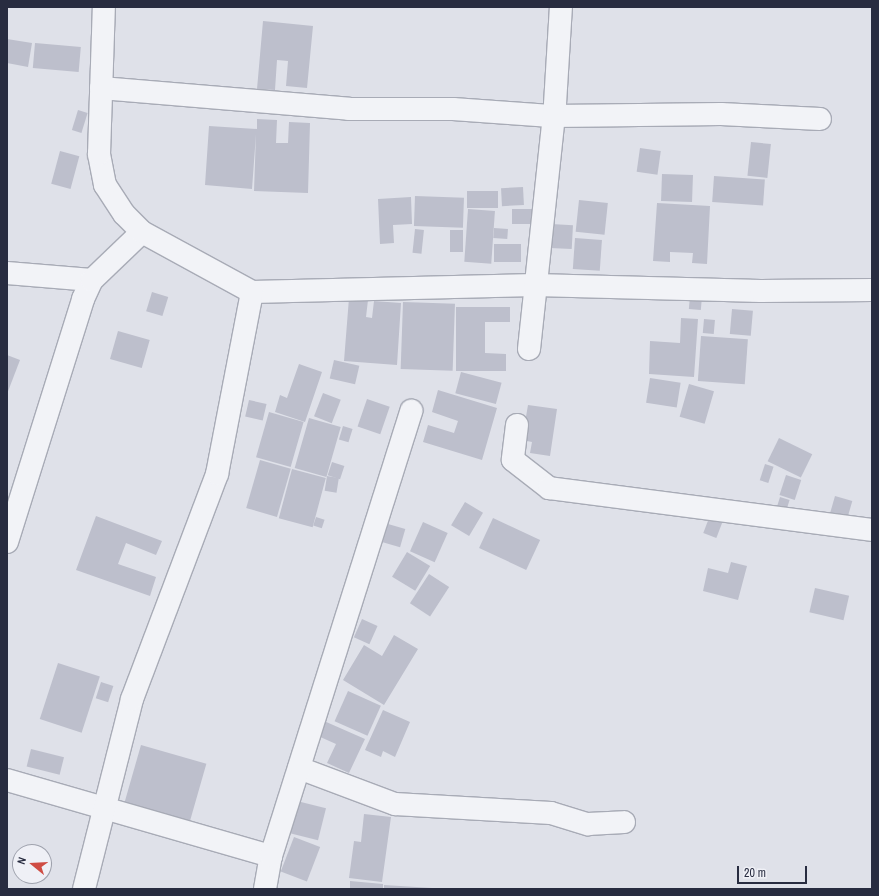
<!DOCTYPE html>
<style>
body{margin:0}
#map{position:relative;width:879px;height:896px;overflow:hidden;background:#dfe1e9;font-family:"Archivo Narrow",sans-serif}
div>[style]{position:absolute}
.building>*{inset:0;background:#bdbfcc;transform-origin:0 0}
.roads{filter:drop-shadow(1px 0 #a8abb6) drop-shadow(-1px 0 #a8abb6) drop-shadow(0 1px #a8abb6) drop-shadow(0 -1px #a8abb6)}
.minor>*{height:22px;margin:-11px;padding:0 11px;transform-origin:11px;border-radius:11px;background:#f2f3f7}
span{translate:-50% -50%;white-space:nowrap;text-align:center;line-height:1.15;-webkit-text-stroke:3.5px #eff0f6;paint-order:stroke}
.frame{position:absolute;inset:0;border:8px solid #282c40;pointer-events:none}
.north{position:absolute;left:12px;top:844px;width:40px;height:40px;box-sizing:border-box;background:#eff0f6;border:1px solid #9fa2ad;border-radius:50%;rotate:288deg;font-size:11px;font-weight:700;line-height:16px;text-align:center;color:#282c40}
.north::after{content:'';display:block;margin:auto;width:14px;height:18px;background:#cf4c43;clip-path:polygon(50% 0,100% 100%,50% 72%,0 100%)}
.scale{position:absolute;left:737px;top:866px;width:70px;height:18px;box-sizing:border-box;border:2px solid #282c40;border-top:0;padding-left:5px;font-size:12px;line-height:14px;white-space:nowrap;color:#282c40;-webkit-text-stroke:3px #eff0f6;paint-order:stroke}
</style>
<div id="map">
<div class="building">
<div style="clip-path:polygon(263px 21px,313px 26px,307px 88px,286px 86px,288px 61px,277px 60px,275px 90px,257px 89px)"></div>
<div style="clip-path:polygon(7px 39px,32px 43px,28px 67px,7px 63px)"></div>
<div style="left:35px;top:43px;width:46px;height:25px;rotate:5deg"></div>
<div style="left:78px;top:110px;width:10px;height:21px;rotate:17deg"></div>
<div style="clip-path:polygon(257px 119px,277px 120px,276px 143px,288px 143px,289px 122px,310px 123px,308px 193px,254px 191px,256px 134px,252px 189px,205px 185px,209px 126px,257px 129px)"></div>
<div style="left:751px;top:142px;width:20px;height:34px;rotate:6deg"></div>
<div style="left:640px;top:148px;width:21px;height:24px;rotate:8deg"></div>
<div style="left:60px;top:151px;width:20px;height:34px;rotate:15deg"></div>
<div style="left:662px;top:174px;width:31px;height:27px;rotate:2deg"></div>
<div style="left:714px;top:176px;width:51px;height:26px;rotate:4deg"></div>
<div style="left:523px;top:187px;width:18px;height:22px;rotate:87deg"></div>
<div style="left:498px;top:191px;width:17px;height:31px;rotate:90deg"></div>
<div style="left:415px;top:196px;width:49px;height:30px;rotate:2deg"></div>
<div style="clip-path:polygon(411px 197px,412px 224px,393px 225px,394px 243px,380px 244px,378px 199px)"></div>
<div style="left:579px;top:200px;width:29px;height:32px;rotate:6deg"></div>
<div style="clip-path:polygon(657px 203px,710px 206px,707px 264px,692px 263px,693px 253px,670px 252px,670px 262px,653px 261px)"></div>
<div style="left:468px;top:209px;width:27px;height:53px;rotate:4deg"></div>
<div style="left:512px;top:209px;width:20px;height:15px"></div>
<div style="left:551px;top:224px;width:22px;height:24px;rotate:3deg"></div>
<div style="left:494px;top:228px;width:14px;height:10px;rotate:4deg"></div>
<div style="left:415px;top:229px;width:9px;height:24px;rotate:6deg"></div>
<div style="left:450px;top:230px;width:13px;height:22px"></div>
<div style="left:575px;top:238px;width:27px;height:31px;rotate:4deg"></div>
<div style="left:494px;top:244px;width:27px;height:18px"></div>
<div style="left:152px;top:292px;width:17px;height:20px;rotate:17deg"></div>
<div style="left:690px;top:296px;width:12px;height:13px;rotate:5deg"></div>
<div style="clip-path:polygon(349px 298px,368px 300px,366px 317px,372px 318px,374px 301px,401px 303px,397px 365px,344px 361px)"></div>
<div style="left:403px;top:302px;width:52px;height:67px;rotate:2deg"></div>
<div style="clip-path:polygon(456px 307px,510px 307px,510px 322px,485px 322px,485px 353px,506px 354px,506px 371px,456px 371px)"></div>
<div style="left:732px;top:309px;width:21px;height:25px;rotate:5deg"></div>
<div style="clip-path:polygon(681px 318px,698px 319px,694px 377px,649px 374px,650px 341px,680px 343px)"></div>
<div style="left:704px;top:319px;width:11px;height:14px;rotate:5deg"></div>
<div style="left:118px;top:331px;width:33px;height:29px;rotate:16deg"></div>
<div style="left:701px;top:336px;width:47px;height:45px;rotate:4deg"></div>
<div style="clip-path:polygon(7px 355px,20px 360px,7px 394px)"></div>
<div style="left:334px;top:360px;width:26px;height:19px;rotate:13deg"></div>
<div style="clip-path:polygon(299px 364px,322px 372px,305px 422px,275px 412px,280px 395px,287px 398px)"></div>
<div style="left:461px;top:372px;width:42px;height:22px;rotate:15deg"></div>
<div style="left:650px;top:378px;width:31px;height:25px;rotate:9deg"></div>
<div style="left:689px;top:384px;width:26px;height:34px;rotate:16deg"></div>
<div style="clip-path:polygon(438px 390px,497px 408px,482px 460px,423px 442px,428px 425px,454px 433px,458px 421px,432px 412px)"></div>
<div style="left:323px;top:393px;width:19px;height:25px;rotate:21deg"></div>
<div style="left:367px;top:399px;width:24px;height:29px;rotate:19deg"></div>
<div style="left:249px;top:400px;width:18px;height:17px;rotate:13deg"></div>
<div style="clip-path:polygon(528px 405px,557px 409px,550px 456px,530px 453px,532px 442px,522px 440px)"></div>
<div style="left:269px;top:412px;width:36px;height:47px;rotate:16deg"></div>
<div style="left:309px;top:418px;width:33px;height:52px;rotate:16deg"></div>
<div style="left:343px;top:426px;width:10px;height:14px;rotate:17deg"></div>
<div style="left:779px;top:438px;width:37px;height:26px;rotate:26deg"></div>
<div style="left:260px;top:460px;width:32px;height:50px;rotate:16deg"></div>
<div style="left:332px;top:462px;width:13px;height:14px;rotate:18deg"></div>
<div style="left:765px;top:464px;width:9px;height:17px;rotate:18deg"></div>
<div style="left:292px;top:469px;width:35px;height:51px;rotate:15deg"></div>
<div style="left:786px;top:475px;width:16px;height:21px;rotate:18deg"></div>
<div style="left:327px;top:476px;width:12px;height:15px;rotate:9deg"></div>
<div style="left:835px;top:496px;width:18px;height:24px;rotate:16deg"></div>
<div style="left:780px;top:497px;width:10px;height:10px;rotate:17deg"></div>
<div style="left:465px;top:502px;width:21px;height:27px;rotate:31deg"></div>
<div style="clip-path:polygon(96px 516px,162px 541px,156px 555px,126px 543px,118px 564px,156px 577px,150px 596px,76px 570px)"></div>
<div style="left:316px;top:517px;width:9px;height:9px;rotate:18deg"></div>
<div style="left:493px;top:518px;width:52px;height:33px;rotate:25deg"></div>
<div style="left:709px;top:518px;width:14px;height:16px;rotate:21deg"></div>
<div style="left:423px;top:522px;width:27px;height:32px;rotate:24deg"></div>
<div style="left:388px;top:524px;width:18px;height:19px;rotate:16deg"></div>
<div style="left:407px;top:552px;width:27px;height:29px;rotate:31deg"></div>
<div style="clip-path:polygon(731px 562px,747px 566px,738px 600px,703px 591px,708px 568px,728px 573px)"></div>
<div style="left:429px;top:574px;width:24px;height:35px;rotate:33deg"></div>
<div style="left:815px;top:588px;width:35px;height:25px;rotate:13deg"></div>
<div style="left:362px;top:619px;width:17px;height:20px;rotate:24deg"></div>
<div style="clip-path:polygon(394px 635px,418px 649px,384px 705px,343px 680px,364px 645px,382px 656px)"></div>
<div style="left:58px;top:663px;width:44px;height:59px;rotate:18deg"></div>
<div style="left:101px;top:682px;width:13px;height:17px;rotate:18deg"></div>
<div style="left:348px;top:691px;width:36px;height:33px;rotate:24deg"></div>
<div style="clip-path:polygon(383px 710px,410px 722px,395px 757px,383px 751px,381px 757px,365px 750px)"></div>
<div style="clip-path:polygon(324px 721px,365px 739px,349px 773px,327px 763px,336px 744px,318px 736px)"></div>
<div style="left:141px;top:745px;width:68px;height:61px;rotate:16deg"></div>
<div style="left:31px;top:749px;width:34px;height:18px;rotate:14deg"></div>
<div style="left:293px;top:800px;width:34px;height:33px;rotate:14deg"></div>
<div style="clip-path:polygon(364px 814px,391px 817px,382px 882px,349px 878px,354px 841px,361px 842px)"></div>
<div style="left:294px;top:837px;width:28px;height:37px;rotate:21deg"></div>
<div style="clip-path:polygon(350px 881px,383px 884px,383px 889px,350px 889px)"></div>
<div style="clip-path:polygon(384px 885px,432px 888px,432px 889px,384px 889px)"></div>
</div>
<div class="roads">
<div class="minor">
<div style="left:101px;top:88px;width:249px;rotate:4.8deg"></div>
<div style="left:349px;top:109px;width:104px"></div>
<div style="left:453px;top:109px;width:98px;rotate:4.1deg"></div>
<div style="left:551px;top:116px;width:170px;rotate:-0.7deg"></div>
<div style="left:721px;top:114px;width:99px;rotate:2.9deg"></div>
<div style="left:7px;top:273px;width:85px;rotate:4.7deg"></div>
<div style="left:252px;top:292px;width:283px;rotate:-1.4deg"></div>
<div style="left:535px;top:285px;width:226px;rotate:1.5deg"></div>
<div style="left:761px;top:291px;width:111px;rotate:-0.5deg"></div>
<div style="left:529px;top:349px;width:246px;rotate:-83.9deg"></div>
<div style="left:555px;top:104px;width:97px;rotate:-86.5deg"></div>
<div style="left:517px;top:425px;width:35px;rotate:97deg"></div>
<div style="left:513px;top:460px;width:46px;rotate:37.9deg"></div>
<div style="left:549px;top:488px;width:326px;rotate:7.4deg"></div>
<div style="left:7px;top:542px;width:255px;rotate:-72.6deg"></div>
<div style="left:83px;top:299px;width:21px;rotate:-65deg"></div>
<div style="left:92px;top:280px;width:69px;rotate:-43.8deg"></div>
<div style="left:299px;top:768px;width:103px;rotate:20.6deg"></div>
<div style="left:395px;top:804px;width:156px;rotate:3.3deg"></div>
<div style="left:551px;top:813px;width:39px;rotate:17deg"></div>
<div style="left:588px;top:824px;width:36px;rotate:-3deg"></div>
<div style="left:7px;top:780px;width:275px;rotate:16.1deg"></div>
<div style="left:84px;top:889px;width:196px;rotate:-75.8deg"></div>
<div style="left:132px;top:699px;width:241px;rotate:-69.3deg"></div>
<div style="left:217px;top:474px;width:185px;rotate:-79.1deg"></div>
<div style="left:252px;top:292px;width:125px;rotate:-151.4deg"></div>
<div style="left:142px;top:232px;width:25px;rotate:-135deg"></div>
<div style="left:124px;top:214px;width:35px;rotate:-123deg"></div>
<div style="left:105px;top:185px;width:32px;rotate:-101deg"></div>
<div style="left:99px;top:154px;width:147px;rotate:-88.1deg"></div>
<div style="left:265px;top:889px;width:34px;rotate:-80deg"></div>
<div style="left:271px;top:856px;width:467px;rotate:-72.5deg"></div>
</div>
</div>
<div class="frame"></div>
<div class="north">N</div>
<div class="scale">20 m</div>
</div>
